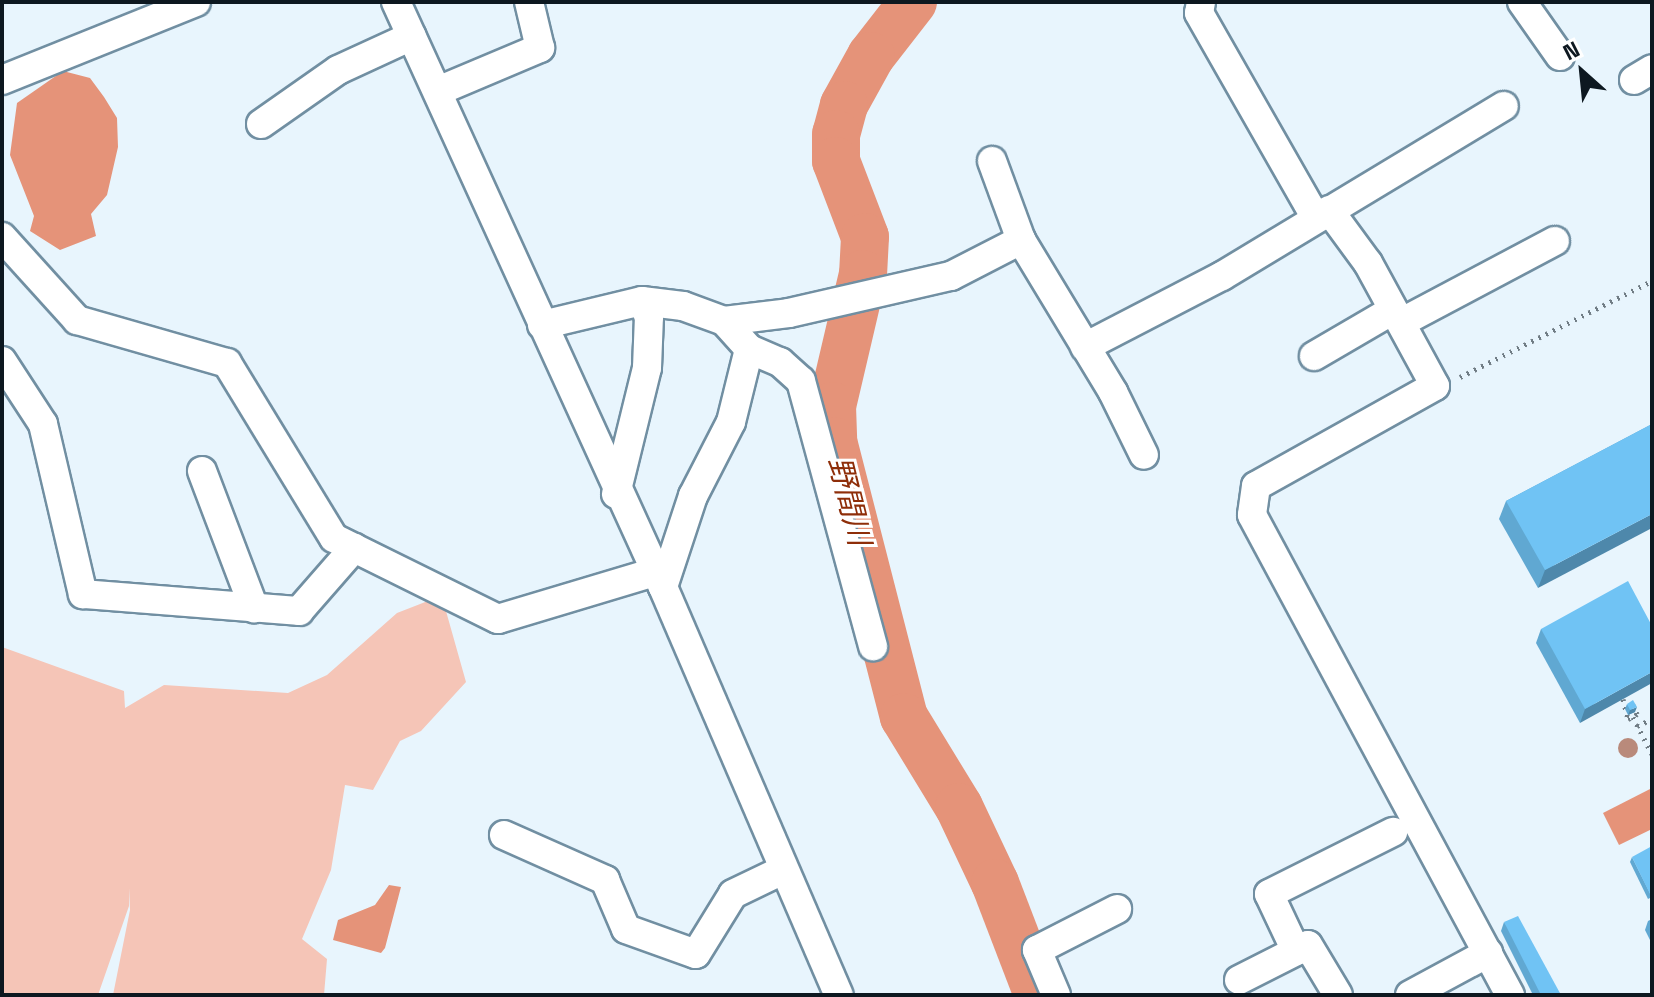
<!DOCTYPE html>
<meta charset="utf-8">
<style>
body{margin:0}
#map{position:relative;width:1654px;height:997px;overflow:hidden;background:#e8f5fd;font-family:"Space Grotesk","Noto Sans JP",sans-serif}
div>[style]{position:absolute}
.green>*{inset:0;background:#f5c5b7}
.water>*{inset:0;background:#e59379}
.river>*{height:48px;margin:-24px;padding:0 24px;transform-origin:24px;border-radius:24px;background:#e59379}
.path>*{height:5px;margin-top:-2.5px;transform-origin:0;background:repeating-linear-gradient(90deg,#707c84 0 2px,transparent 0 8px)}
.roads{filter:drop-shadow(2px 0 #718fa2) drop-shadow(-2px 0 #718fa2) drop-shadow(0 2px #718fa2) drop-shadow(0 -2px #718fa2)}
.minor>*{height:28px;margin:-14px;padding:0 14px;transform-origin:14px;border-radius:14px;background:#fff}
.trees>*{width:20px;height:20px;margin:-10px;border-radius:50%;background:#b98a7b}
.wall>*{inset:0;background:#60a8d2}
.shaded-wall>*{inset:0;background:#4e88ab}
.building>*{inset:0;background:#70c3f4}
span{translate:-50% -50%;white-space:nowrap;text-align:center;line-height:1.15;-webkit-text-stroke:6px #fff;paint-order:stroke}
.water-label{font-size:30px;color:#8e2e09;font-style:italic}
.frame{position:absolute;inset:0;border:4px solid #0d1820;pointer-events:none}
.north{position:absolute;left:1542px;top:32px;width:80px;height:80px;-webkit-text-stroke:6px #fff;paint-order:stroke;rotate:333deg;font-size:22px;font-weight:700;line-height:32px;text-align:center;color:#0d1820}
.north::after{content:'';display:block;margin:auto;width:28px;height:36px;background:#0d1820;clip-path:polygon(50% 0,100% 100%,50% 72%,0 100%)}
</style>
<div id="map">
<div class="green">
<div style="clip-path:polygon(433px 599px,444px 604px,466px 682px,421px 731px,400px 741px,373px 790px,345px 785px,331px 870px,302px 939px,327px 959px,324px 995px,113px 995px,130px 910px,129px 888px,129px 906px,98px 995px,2px 995px,2px 647px,124px 691px,125px 708px,164px 685px,288px 693px,327px 675px,397px 613px)"></div>
</div>
<div class="water">
<div style="clip-path:polygon(63px 71px,90px 78px,104px 97px,117px 118px,118px 147px,107px 195px,91px 214px,96px 236px,60px 250px,30px 231px,34px 216px,10px 155px,17px 103px)"></div>
<div style="clip-path:polygon(1652px 788px,1652px 829px,1619px 845px,1603px 813px)"></div>
<div style="clip-path:polygon(389px 885px,401px 887px,385px 948px,381px 953px,333px 940px,338px 920px,375px 905px)"></div>
</div>
<div class="river">
<div style="left:913px;top:2px;width:68px;rotate:127.9deg"></div>
<div style="left:871px;top:56px;width:56px;rotate:118.9deg"></div>
<div style="left:844px;top:105px;width:30px;rotate:105deg"></div>
<div style="left:836px;top:134px;width:27px;rotate:90deg"></div>
<div style="left:836px;top:161px;width:81px;rotate:69.1deg"></div>
<div style="left:865px;top:237px;width:37px;rotate:93deg"></div>
<div style="left:863px;top:274px;width:136px;rotate:103.2deg"></div>
<div style="left:832px;top:406px;width:35px;rotate:88deg"></div>
<div style="left:833px;top:441px;width:285px;rotate:75.6deg"></div>
<div style="left:904px;top:717px;width:105px;rotate:58.6deg"></div>
<div style="left:959px;top:807px;width:84px;rotate:64.7deg"></div>
<div style="left:995px;top:883px;width:120px;rotate:69deg"></div>
</div>
<div class="path">
<div style="left:1460px;top:377px;width:215px;rotate:-26.6deg"></div>
<div style="left:1623px;top:699px;width:21px;rotate:76deg"></div>
<div style="left:1628px;top:719px;width:5px;rotate:-22deg"></div>
<div style="left:1633px;top:705px;width:10px;rotate:66deg"></div>
<div style="left:1637px;top:714px;width:5px;rotate:143deg"></div>
<div style="left:1633px;top:717px;width:42px;rotate:62.8deg"></div>
<div style="left:1637px;top:726px;width:17px;rotate:-25deg"></div>
</div>
<div class="roads">
<div class="minor">
<div style="left:396px;top:2px;width:643px;rotate:65.47deg"></div>
<div style="left:663px;top:587px;width:444px;rotate:66.7deg"></div>
<div style="left:1201px;top:2px;width:11px;rotate:100deg"></div>
<div style="left:1199px;top:13px;width:234px;rotate:60.3deg"></div>
<div style="left:1522px;top:2px;width:66px;rotate:54.9deg"></div>
<div style="left:2px;top:80px;width:209px;rotate:-21.9deg"></div>
<div style="left:1634px;top:80px;width:21px;rotate:-31deg"></div>
<div style="left:438px;top:91px;width:111px;rotate:-22.9deg"></div>
<div style="left:540px;top:48px;width:47px;rotate:-103.4deg"></div>
<div style="left:261px;top:124px;width:94px;rotate:-35deg"></div>
<div style="left:338px;top:70px;width:81px;rotate:-24.7deg"></div>
<div style="left:992px;top:161px;width:84px;rotate:69.8deg"></div>
<div style="left:1021px;top:240px;width:178px;rotate:58.8deg"></div>
<div style="left:1113px;top:392px;width:70px;rotate:63.8deg"></div>
<div style="left:1329px;top:210px;width:66px;rotate:53.7deg"></div>
<div style="left:1368px;top:263px;width:140px;rotate:61.4deg"></div>
<div style="left:1435px;top:386px;width:205px;rotate:150.8deg"></div>
<div style="left:1256px;top:486px;width:29px;rotate:98deg"></div>
<div style="left:1252px;top:515px;width:545px;rotate:61.74deg"></div>
<div style="left:2px;top:237px;width:112px;rotate:47.9deg"></div>
<div style="left:77px;top:320px;width:156px;rotate:16deg"></div>
<div style="left:227px;top:363px;width:205px;rotate:58.6deg"></div>
<div style="left:334px;top:538px;width:183px;rotate:26.3deg"></div>
<div style="left:498px;top:619px;width:164px;rotate:-16.7deg"></div>
<div style="left:724px;top:321px;width:38px;rotate:48deg"></div>
<div style="left:749px;top:349px;width:34px;rotate:23deg"></div>
<div style="left:780px;top:362px;width:28px;rotate:42deg"></div>
<div style="left:801px;top:381px;width:275px;rotate:74.8deg"></div>
<div style="left:1402px;top:322px;width:173px;rotate:-27.9deg"></div>
<div style="left:542px;top:325px;width:103px;rotate:-13.5deg"></div>
<div style="left:642px;top:301px;width:41px;rotate:7deg"></div>
<div style="left:683px;top:306px;width:44px;rotate:20.1deg"></div>
<div style="left:724px;top:321px;width:65px;rotate:-7deg"></div>
<div style="left:789px;top:313px;width:166px;rotate:-12.9deg"></div>
<div style="left:951px;top:276px;width:79px;rotate:-27.2deg"></div>
<div style="left:1085px;top:347px;width:154px;rotate:-27.4deg"></div>
<div style="left:1222px;top:276px;width:329px;rotate:-31.1deg"></div>
<div style="left:1314px;top:356px;width:91px;rotate:-30.2deg"></div>
<div style="left:2px;top:361px;width:75px;rotate:56.9deg"></div>
<div style="left:43px;top:424px;width:175px;rotate:76.8deg"></div>
<div style="left:83px;top:594px;width:217px;rotate:4.5deg"></div>
<div style="left:299px;top:611px;width:84px;rotate:-48.9deg"></div>
<div style="left:202px;top:471px;width:147px;rotate:69.2deg"></div>
<div style="left:616px;top:494px;width:130px;rotate:-76.2deg"></div>
<div style="left:647px;top:368px;width:51px;rotate:-87.8deg"></div>
<div style="left:649px;top:317px;width:17px;rotate:-114deg"></div>
<div style="left:663px;top:587px;width:96px;rotate:-71.8deg"></div>
<div style="left:693px;top:496px;width:83px;rotate:-62.8deg"></div>
<div style="left:731px;top:422px;width:75px;rotate:-76.1deg"></div>
<div style="left:504px;top:835px;width:111px;rotate:24deg"></div>
<div style="left:605px;top:880px;width:53px;rotate:66.8deg"></div>
<div style="left:626px;top:929px;width:74px;rotate:19.7deg"></div>
<div style="left:696px;top:954px;width:70px;rotate:-58.3deg"></div>
<div style="left:733px;top:894px;width:55px;rotate:-25.6deg"></div>
<div style="left:1296px;top:951px;width:63px;rotate:-115.3deg"></div>
<div style="left:1269px;top:894px;width:139px;rotate:-26.6deg"></div>
<div style="left:1239px;top:980px;width:77px;rotate:-26.9deg"></div>
<div style="left:1308px;top:945px;width:58px;rotate:59deg"></div>
<div style="left:1056px;top:995px;width:49px;rotate:-112.9deg"></div>
<div style="left:1037px;top:950px;width:90px;rotate:-27.1deg"></div>
<div style="left:1410px;top:995px;width:89px;rotate:-28.3deg"></div>
</div>
</div>
<div class="trees">
<div style="left:1628px;top:748px"></div>
</div>
<div class="wall">
<div style="clip-path:polygon(1652px 424px,1538px 588px,1499px 519px,1506px 501px)"></div>
<div style="clip-path:polygon(1652px 626px,1580px 723px,1536px 643px,1541px 629px)"></div>
<div style="clip-path:polygon(1627px 704px,1635px 712px,1628px 715px,1625px 709px)"></div>
<div style="clip-path:polygon(1632px 857px,1652px 897px,1648px 899px,1630px 862px)"></div>
<div style="clip-path:polygon(1652px 919px,1652px 944px,1645px 930px,1648px 921px)"></div>
<div style="clip-path:polygon(1504px 922px,1561px 995px,1533px 995px,1501px 931px)"></div>
</div>
<div class="shaded-wall">
<div style="clip-path:polygon(1652px 514px,1652px 528px,1538px 588px,1545px 570px)"></div>
<div style="clip-path:polygon(1652px 672px,1652px 683px,1580px 723px,1585px 709px)"></div>
<div style="clip-path:polygon(1637px 707px,1635px 712px,1628px 715px,1630px 710px)"></div>
</div>
<div class="building">
<div style="clip-path:polygon(1652px 424px,1652px 514px,1545px 570px,1506px 501px)"></div>
<div style="clip-path:polygon(1628px 581px,1652px 626px,1652px 672px,1585px 709px,1541px 629px)"></div>
<div style="clip-path:polygon(1633px 700px,1637px 707px,1630px 710px,1627px 704px)"></div>
<div style="clip-path:polygon(1652px 846px,1652px 893px,1650px 894px,1632px 857px)"></div>
<div style="clip-path:polygon(1518px 916px,1561px 995px,1541px 995px,1504px 922px)"></div>
</div>
<div class="water-label">
<span style="left:849px;top:501px;rotate:76deg">野間川</span>
</div>
<div class="frame"></div>
<div class="north">N</div>
</div>
